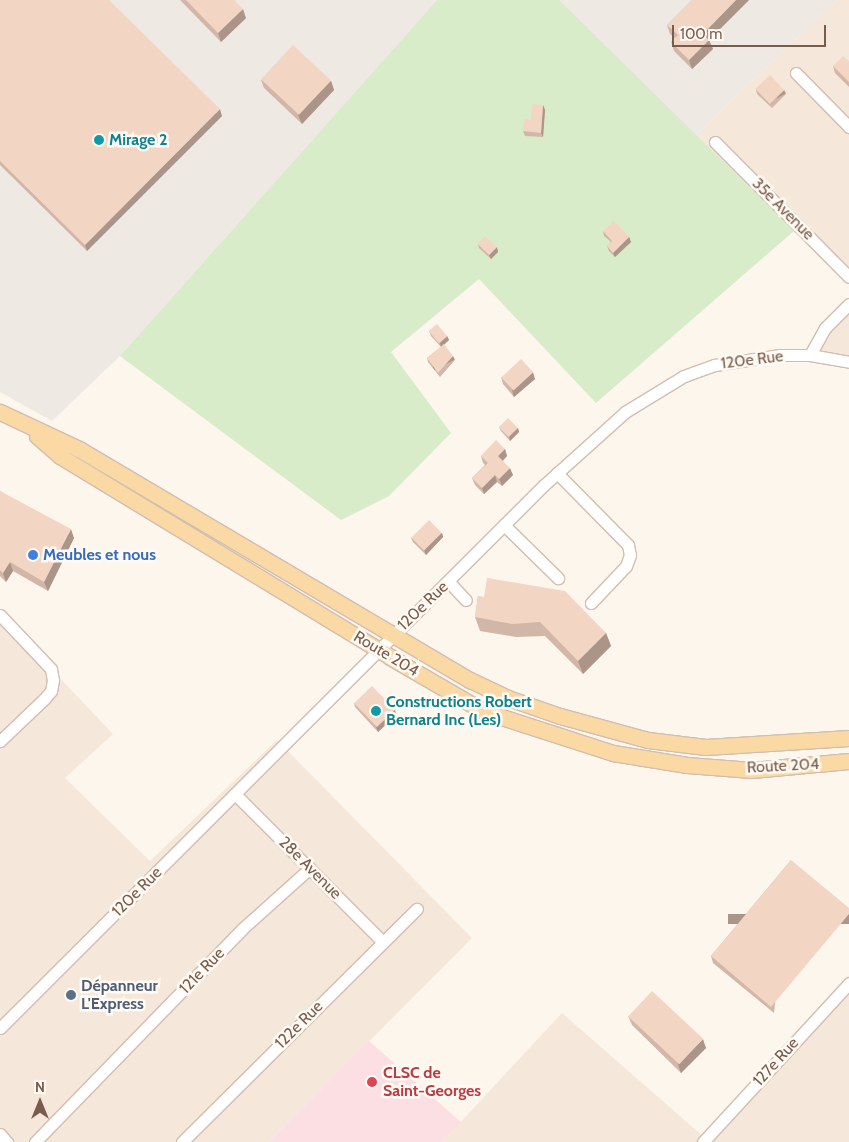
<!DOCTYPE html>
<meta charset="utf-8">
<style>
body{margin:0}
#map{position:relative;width:849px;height:1142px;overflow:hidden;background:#fdf6ec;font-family:Cabin,sans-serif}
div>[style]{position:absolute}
.residential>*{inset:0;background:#f5e8da}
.industrial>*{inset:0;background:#efe9e4}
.medical>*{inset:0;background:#fbdfe3}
.green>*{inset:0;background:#d8ecc9}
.roads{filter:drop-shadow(1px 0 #d1beb0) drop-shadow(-1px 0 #d1beb0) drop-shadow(0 1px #d1beb0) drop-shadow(0 -1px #d1beb0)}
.minor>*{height:11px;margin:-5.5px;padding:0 5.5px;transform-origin:5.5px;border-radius:5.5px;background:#fff}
.major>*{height:15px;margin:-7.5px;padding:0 7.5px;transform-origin:7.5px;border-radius:7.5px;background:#fbd9a5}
.wall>*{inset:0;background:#d1b7a8}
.shaded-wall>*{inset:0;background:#aa9588;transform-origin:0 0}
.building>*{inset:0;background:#f3d5c3;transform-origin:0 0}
.dots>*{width:14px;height:14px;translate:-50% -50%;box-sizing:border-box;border:2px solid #fffaf3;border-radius:50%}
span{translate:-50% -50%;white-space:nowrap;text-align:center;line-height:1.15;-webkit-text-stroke:5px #fffaf3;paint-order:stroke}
.culture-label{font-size:16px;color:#0d838f;font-weight:700}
.left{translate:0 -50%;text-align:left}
.street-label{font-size:16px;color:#7a5c4d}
.shop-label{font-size:16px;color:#366cbe;font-weight:700}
.service-label{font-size:16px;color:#4e5e75;font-weight:700}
.health-label{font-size:16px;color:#be3a42;font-weight:700}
.north{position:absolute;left:15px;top:1077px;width:50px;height:50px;-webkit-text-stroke:4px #fffaf3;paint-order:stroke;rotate:0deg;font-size:14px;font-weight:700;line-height:20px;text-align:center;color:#7a5c4d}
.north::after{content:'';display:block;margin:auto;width:18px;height:22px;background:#7a5c4d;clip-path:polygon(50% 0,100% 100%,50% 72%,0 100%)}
.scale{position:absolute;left:672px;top:25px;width:154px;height:22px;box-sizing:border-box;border:2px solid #7a5c4d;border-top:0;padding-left:6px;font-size:15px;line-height:18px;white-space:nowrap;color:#7a5c4d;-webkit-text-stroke:4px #fffaf3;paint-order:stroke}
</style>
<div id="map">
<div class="residential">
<div style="clip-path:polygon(837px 0,849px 0,849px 279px,794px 231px,696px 135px)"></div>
<div style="clip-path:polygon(849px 304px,849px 362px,810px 355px)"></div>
<div style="clip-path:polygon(0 615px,113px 734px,65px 778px,150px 861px,277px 740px,472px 938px,269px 1142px,13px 1142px,0 1129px)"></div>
<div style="clip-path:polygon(849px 982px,849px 1142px,442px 1142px,562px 1013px,705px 1138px)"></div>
</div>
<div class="industrial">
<div style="clip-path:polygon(0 0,437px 0,120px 356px,52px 421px,0 392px)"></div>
<div style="clip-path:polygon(556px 0,837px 0,696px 135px)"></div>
</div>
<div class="medical">
<div style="clip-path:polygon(369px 1041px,461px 1122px,442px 1142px,269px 1142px)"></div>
</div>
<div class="green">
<div style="clip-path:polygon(437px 0,559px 0,794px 231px,596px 403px,479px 279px,391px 352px,451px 433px,389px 496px,341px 520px,120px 356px)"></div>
</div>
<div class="roads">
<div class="minor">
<div style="left:796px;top:73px;width:76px;rotate:45.5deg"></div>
<div style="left:715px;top:142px;width:190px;rotate:45.2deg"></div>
<div style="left:810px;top:355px;width:31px;rotate:-61deg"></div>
<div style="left:825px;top:328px;width:34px;rotate:-45deg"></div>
<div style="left:557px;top:473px;width:101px;rotate:45.4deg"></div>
<div style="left:628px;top:545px;width:10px;rotate:79deg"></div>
<div style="left:630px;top:555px;width:12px;rotate:110deg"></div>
<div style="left:626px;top:566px;width:51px;rotate:133.4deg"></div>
<div style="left:504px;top:525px;width:76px;rotate:44.5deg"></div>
<div style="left:448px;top:581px;width:26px;rotate:47deg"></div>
<div style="left:0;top:615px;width:74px;rotate:46.6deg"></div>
<div style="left:51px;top:669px;width:11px;rotate:80deg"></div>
<div style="left:53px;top:680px;width:11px;rotate:100deg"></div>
<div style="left:51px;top:691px;width:11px;rotate:131deg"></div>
<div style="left:44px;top:699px;width:61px;rotate:136.3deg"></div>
<div style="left:235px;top:794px;width:209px;rotate:45deg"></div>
<div style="left:0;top:1028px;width:769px;rotate:-44.95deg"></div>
<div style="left:544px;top:485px;width:109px;rotate:-42deg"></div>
<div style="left:625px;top:412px;width:69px;rotate:-31.4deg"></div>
<div style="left:684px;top:376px;width:33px;rotate:-20deg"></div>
<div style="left:715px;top:365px;width:66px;rotate:-8.7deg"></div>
<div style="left:780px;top:355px;width:30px"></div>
<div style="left:810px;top:355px;width:40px;rotate:10deg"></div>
<div style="left:0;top:1134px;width:11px;rotate:49deg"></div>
<div style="left:35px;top:1142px;width:297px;rotate:-45.8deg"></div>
<div style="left:242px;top:929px;width:91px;rotate:-41.9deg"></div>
<div style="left:182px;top:1142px;width:331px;rotate:-44.8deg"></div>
<div style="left:703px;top:1142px;width:216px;rotate:-47.4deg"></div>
</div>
<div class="major">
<div style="left:0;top:412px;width:87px;rotate:25.1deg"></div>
<div style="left:79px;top:449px;width:454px;rotate:30.6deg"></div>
<div style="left:470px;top:680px;width:42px;rotate:25.3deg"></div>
<div style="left:508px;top:698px;width:55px;rotate:19.1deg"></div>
<div style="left:560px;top:716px;width:91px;rotate:15.3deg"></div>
<div style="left:648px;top:740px;width:58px;rotate:6.9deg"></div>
<div style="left:706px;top:747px;width:143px;rotate:-3.6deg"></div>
<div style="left:37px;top:436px;width:30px;rotate:41deg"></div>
<div style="left:60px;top:456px;width:386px;rotate:31.3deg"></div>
<div style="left:390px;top:657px;width:108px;rotate:30.1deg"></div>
<div style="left:483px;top:711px;width:137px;rotate:17.9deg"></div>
<div style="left:613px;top:753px;width:75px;rotate:9.2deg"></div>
<div style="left:687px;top:765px;width:65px;rotate:4.4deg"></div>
<div style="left:752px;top:770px;width:97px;rotate:-5.3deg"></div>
</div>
</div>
<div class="wall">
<div style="clip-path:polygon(0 0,222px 116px,87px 251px,0 165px)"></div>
<div style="clip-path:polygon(180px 0,234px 0,246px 18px,221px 42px)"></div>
<div style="clip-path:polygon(692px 0,749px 0,709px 40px,713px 49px,692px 69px,674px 51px,671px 42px,675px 38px,670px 34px,667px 25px)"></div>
<div style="clip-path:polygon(849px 61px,849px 87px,835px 73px,833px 66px)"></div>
<div style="clip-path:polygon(261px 80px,331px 81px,334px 90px,302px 124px,264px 88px)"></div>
<div style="clip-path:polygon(756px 89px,784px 90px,786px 94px,772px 108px,757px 94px)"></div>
<div style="clip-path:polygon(543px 105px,545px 110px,543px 137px,525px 136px,523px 131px,531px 120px)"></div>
<div style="clip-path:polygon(603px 231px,629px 237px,631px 242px,615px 257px,609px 251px,607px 246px,611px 242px,604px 236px)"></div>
<div style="clip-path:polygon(478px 244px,498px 252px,491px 259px,479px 248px)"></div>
<div style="clip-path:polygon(429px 331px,447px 336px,449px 340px,444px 345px,455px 360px,440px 377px,428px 362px,427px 358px,441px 347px,431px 336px)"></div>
<div style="clip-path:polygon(501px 377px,535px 379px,514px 397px,503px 384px)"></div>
<div style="clip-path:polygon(499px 427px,518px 428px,519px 432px,510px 441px,501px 431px)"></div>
<div style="clip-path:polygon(505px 449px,507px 456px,503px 461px,513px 475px,502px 486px,497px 482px,484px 494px,475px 485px,472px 478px,485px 465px,483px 463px,481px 456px)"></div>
<div style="clip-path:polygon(0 491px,74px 538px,48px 591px,13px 571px,6px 582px,0 576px)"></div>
<div style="clip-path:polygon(442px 533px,443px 537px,426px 555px,413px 542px,411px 538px)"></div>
<div style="clip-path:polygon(478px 596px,606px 633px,611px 646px,583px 674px,545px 636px,516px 637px,480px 631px,475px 617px)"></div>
<div style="clip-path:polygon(354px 703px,395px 710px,396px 715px,378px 732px,355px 707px)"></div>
<div style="clip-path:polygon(791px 860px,774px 1013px,713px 963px,711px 956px)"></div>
<div style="clip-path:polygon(628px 1016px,706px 1048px,681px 1073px,632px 1025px)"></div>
</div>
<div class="shaded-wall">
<div style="clip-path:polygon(736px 0,749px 0,706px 43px,703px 34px)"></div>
<div style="clip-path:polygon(243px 9px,246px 18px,221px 42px,218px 33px)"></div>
<div style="clip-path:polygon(709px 40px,713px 49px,692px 69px,689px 60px)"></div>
<div style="clip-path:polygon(331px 81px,334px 90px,302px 124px,298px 115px)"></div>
<div style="left:784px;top:90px;width:4px;height:20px;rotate:63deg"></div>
<div style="clip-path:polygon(543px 105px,545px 110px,543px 137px,541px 133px)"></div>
<div style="clip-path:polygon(220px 109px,222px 116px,87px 251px,85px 245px)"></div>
<div style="clip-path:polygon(629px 237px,631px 242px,615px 257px,613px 253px)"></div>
<div style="clip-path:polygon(497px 247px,498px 252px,491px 259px,489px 255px)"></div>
<div style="clip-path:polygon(447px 336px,449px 340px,441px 347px,440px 343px)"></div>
<div style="left:453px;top:356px;width:4px;height:23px;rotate:63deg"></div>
<div style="clip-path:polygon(533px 372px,535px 379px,514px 397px,512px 390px)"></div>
<div style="clip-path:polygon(518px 428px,519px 432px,510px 441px,509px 436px)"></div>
<div style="clip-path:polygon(505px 449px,507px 456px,500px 463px,498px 456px)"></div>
<div style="clip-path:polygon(510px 468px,513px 475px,502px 486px,499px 479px)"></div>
<div style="clip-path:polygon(495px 475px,497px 482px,484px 494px,482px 488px)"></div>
<div style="clip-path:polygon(71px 529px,74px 538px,48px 591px,44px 582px)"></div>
<div style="clip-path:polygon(442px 533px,443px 537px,426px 555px,424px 550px)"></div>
<div style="clip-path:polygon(10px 562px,13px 571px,6px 582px,3px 573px)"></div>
<div style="clip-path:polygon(606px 633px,611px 646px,583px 674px,578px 661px)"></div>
<div style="clip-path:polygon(395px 710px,396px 715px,378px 732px,376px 727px)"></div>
<div style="left:849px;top:914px;width:10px;height:121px;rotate:90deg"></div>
<div style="clip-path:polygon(703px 1039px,706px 1048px,681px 1073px,678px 1064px)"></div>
</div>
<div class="building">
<div style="clip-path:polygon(0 0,109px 0,220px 109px,85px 245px,0 161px)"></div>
<div style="clip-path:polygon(186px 0,234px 0,243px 9px,218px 33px)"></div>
<div style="clip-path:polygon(692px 0,736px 0,703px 34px,709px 40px,689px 60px,671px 42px,678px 35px,667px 25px)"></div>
<div style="left:293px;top:45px;width:52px;height:47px;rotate:43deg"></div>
<div style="clip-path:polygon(843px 56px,849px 61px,849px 82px,833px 66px)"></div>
<div style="left:770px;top:75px;width:21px;height:20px;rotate:47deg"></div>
<div style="clip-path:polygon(532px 104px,543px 105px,541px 133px,523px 131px,524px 119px,531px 120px)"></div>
<div style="clip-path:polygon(614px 221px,629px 237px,613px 253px,607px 246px,612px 241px,603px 231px)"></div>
<div style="left:485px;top:236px;width:16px;height:11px;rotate:43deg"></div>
<div style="left:437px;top:324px;width:16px;height:11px;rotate:50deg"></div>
<div style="clip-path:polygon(444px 344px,453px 356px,438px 373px,427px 358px)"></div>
<div style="left:521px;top:359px;width:18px;height:27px;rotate:47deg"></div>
<div style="left:508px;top:418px;width:14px;height:13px;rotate:45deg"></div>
<div style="clip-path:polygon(496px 440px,505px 449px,498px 456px,510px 468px,499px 479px,495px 475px,482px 488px,472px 478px,488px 463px,481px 456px)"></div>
<div style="clip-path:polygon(0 491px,71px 529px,44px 582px,10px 562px,3px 573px,0 570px)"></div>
<div style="left:429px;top:520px;width:18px;height:25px;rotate:45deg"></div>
<div style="clip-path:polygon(487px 578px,565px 591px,606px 633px,578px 661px,540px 622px,512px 624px,475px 617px,478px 596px,484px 597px)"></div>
<div style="left:372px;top:686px;width:33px;height:25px;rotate:46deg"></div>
<div style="clip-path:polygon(791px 860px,849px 908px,849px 914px,771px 1007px,711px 956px)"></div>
<div style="left:652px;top:991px;width:70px;height:35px;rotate:43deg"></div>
</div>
<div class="dots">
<div style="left:99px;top:140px;background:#0f9aa8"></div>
<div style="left:33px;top:555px;background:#3f7fe0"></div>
<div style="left:376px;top:711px;background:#0f9aa8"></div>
<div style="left:71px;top:995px;background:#5c6f8a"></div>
<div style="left:372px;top:1082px;background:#e0444e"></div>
</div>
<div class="culture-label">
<span class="left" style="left:109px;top:140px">Mirage 2</span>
<span class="left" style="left:386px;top:711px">Constructions Robert<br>Bernard Inc (Les)</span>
</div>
<div class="street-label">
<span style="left:783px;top:209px;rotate:45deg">35e Avenue</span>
<span style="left:752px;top:360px;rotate:-7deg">120e Rue</span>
<span style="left:423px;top:606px;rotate:-44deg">120e Rue</span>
<span style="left:386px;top:654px;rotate:31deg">Route 204</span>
<span style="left:783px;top:766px;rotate:-3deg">Route 204</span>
<span style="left:310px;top:868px;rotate:45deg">28e Avenue</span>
<span style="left:137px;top:892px;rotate:-45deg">120e Rue</span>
<span style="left:202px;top:971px;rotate:-46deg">121e Rue</span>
<span style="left:299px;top:1025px;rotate:-45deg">122e Rue</span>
<span style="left:776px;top:1062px;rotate:-48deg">127e Rue</span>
</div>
<div class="shop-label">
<span class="left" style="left:43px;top:555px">Meubles et nous</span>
</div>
<div class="service-label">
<span class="left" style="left:81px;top:995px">Dépanneur<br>L'Express</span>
</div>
<div class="health-label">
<span class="left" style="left:383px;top:1082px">CLSC de<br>Saint-Georges</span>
</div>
<div class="north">N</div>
<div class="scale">100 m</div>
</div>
